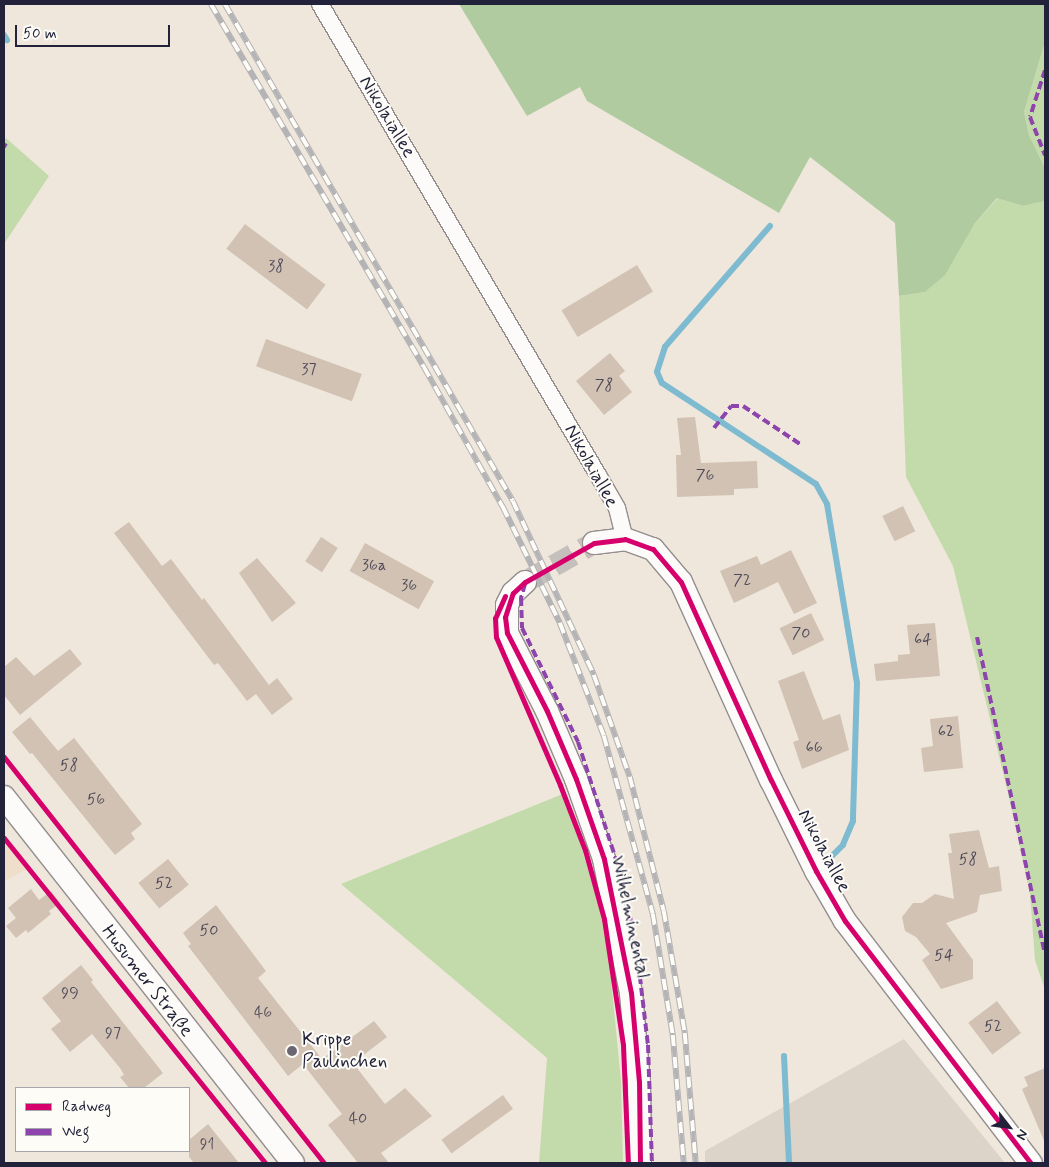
<!DOCTYPE html>
<meta charset="utf-8">
<style>
body{margin:0}
#map{position:relative;width:1049px;height:1167px;overflow:hidden;background:#efe7dc;font-family:Mynerve,sans-serif}
div>[style]{position:absolute}
.built>*{inset:0;background:#eedeca}
.industrial>*{inset:0;background:#dcd3c9}
.green>*{inset:0;background:#c3dbab}
.forest>*{inset:0;background:#b1cba1}
.stream>*{height:6px;margin:-3px;padding:0 3px;transform-origin:3px;border-radius:3px;background:#7ebad0}
.building>*{inset:0;background:#d2c2b4;transform-origin:0 0}
.secondary-tunnel>*{height:22px;margin-top:-11px;transform-origin:0;background:repeating-linear-gradient(90deg,#c6c0bc 0 22px,transparent 0 33px)}
.roads{filter:drop-shadow(1px 0 #938e8d) drop-shadow(-1px 0 #938e8d) drop-shadow(0 1px #938e8d) drop-shadow(0 -1px #938e8d)}
.street>*{height:16px;margin:-8px;padding:0 8px;transform-origin:8px;border-radius:8px;background:#fdfbfa}
.secondary>*{height:22px;margin:-11px;padding:0 11px;transform-origin:11px;border-radius:11px;background:#fdfbfa}
.rail>*{height:5.5px;margin-top:-2.75px;transform-origin:0;background:repeating-linear-gradient(90deg,#fdfcf7 0 11px,#b4b3b5 0 22px);box-sizing:border-box;border-block:1px solid #b4b3b5}
.quiet>*{height:4px;margin-top:-2px;transform-origin:0;background:repeating-linear-gradient(90deg,#8e44ad 0 8px,transparent 0 12px)}
.cycleway>*{height:5px;margin:-2.5px;padding:0 2.5px;transform-origin:2.5px;border-radius:2.5px;background:#d6006c}
.dots>*{width:14px;height:14px;translate:-50% -50%;box-sizing:border-box;border:2px solid #fdfcf7;border-radius:50%}
span{translate:-50% -50%;white-space:nowrap;text-align:center;line-height:1.15;-webkit-text-stroke:4px #fdfcf7;paint-order:stroke}
.number-label{font-size:16px;color:#4e4a59}
.number-label span{-webkit-text-stroke-width:0}
.street-label{font-size:19px;color:#22223b}
.poi-label{font-size:19px;color:#22223b}
.left{translate:0 -50%;text-align:left}
.frame{position:absolute;inset:0;border:5px solid #22223b;pointer-events:none}
.legend{position:absolute;left:15px;top:1087px;width:175px;height:65px;box-sizing:border-box;background:#fdfcf7;border:1px solid #a5a5ac;margin:0;padding:6px 9px;list-style:none;font-size:15px;color:#22223b}
.legend li{display:flex;align-items:center;gap:10px;height:25px}
.legend b{width:25px;border:1px solid #a5a5ac}
.north{position:absolute;left:984px;top:1102px;width:50px;height:50px;-webkit-text-stroke:4px #fdfcf7;paint-order:stroke;rotate:120deg;font-size:14px;font-weight:700;line-height:20px;text-align:center;color:#22223b}
.north::after{content:'';display:block;margin:auto;width:18px;height:22px;background:#22223b;clip-path:polygon(50% 0,100% 100%,50% 72%,0 100%)}
.scale{position:absolute;left:15px;top:25px;width:155px;height:22px;box-sizing:border-box;border:2px solid #22223b;border-top:0;padding-left:6px;font-size:15px;line-height:18px;white-space:nowrap;color:#22223b;-webkit-text-stroke:4px #fdfcf7;paint-order:stroke}
</style>
<div id="map">
<div class="built">
<div style="clip-path:polygon(4px 834px,31px 867px,4px 881px)"></div>
</div>
<div class="industrial">
<div style="clip-path:polygon(904px 1039px,1005px 1163px,705px 1163px,705px 1151px)"></div>
</div>
<div class="green">
<div style="clip-path:polygon(1045px 42px,1045px 168px,1029px 135px,1024px 112px)"></div>
<div style="clip-path:polygon(6px 138px,49px 176px,4px 244px,4px 141px)"></div>
<div style="clip-path:polygon(998px 198px,1023px 206px,1045px 201px,1045px 990px,1035px 960px,1030px 894px,1014px 818px,953px 566px,906px 477px,899px 296px,925px 292px,944px 275px,975px 223px)"></div>
<div style="clip-path:polygon(565px 793px,606px 928px,621px 1081px,623px 1163px,539px 1163px,547px 1058px,341px 884px)"></div>
</div>
<div class="forest">
<div style="clip-path:polygon(459px 4px,1045px 4px,1045px 42px,1024px 112px,1029px 135px,1045px 168px,1045px 201px,1023px 206px,997px 198px,975px 223px,945px 275px,925px 292px,899px 296px,895px 223px,810px 157px,779px 213px,587px 101px,580px 87px,527px 116px)"></div>
</div>
<div class="stream">
<div style="left:4px;top:35px;width:6px;rotate:59deg"></div>
<div style="left:770px;top:226px;width:160px;rotate:131deg"></div>
<div style="left:665px;top:347px;width:26px;rotate:108deg"></div>
<div style="left:657px;top:372px;width:12px;rotate:66deg"></div>
<div style="left:662px;top:383px;width:184px;rotate:33.3deg"></div>
<div style="left:816px;top:484px;width:23px;rotate:61deg"></div>
<div style="left:827px;top:504px;width:181px;rotate:80.5deg"></div>
<div style="left:857px;top:683px;width:138px;rotate:91.7deg"></div>
<div style="left:853px;top:821px;width:26px;rotate:113deg"></div>
<div style="left:843px;top:845px;width:18px;rotate:135deg"></div>
<div style="left:784px;top:1056px;width:107px;rotate:87.3deg"></div>
</div>
<div class="building">
<div style="left:245px;top:224px;width:101px;height:31px;rotate:37deg"></div>
<div style="left:637px;top:265px;width:31px;height:88px;rotate:59deg"></div>
<div style="left:266px;top:339px;width:102px;height:29px;rotate:20deg"></div>
<div style="clip-path:polygon(610px 353px,625px 371px,619px 376px,632px 392px,604px 415px,576px 381px)"></div>
<div style="clip-path:polygon(695px 417px,701px 463px,757px 461px,758px 488px,734px 489px,734px 495px,677px 497px,676px 455px,681px 455px,677px 418px)"></div>
<div style="left:903px;top:506px;width:28px;height:23px;rotate:64deg"></div>
<div style="clip-path:polygon(129px 522px,162px 566px,171px 559px,202px 600px,204px 598px,269px 685px,277px 678px,293px 699px,272px 715px,256px 694px,247px 701px,218px 663px,214px 665px,114px 533px)"></div>
<div style="left:321px;top:537px;width:20px;height:29px;rotate:33deg"></div>
<div style="left:365px;top:543px;width:79px;height:32px;rotate:29deg"></div>
<div style="clip-path:polygon(791px 550px,817px 603px,794px 614px,778px 582px,734px 603px,720px 571px,757px 556px,761px 565px)"></div>
<div style="clip-path:polygon(257px 558px,296px 603px,272px 622px,239px 573px)"></div>
<div style="left:811px;top:613px;width:30px;height:35px;rotate:64deg"></div>
<div style="clip-path:polygon(935px 623px,940px 676px,876px 681px,874px 664px,898px 661px,898px 655px,910px 654px,907px 625px)"></div>
<div style="clip-path:polygon(70px 649px,82px 664px,20px 715px,4px 695px,4px 667px,16px 657px,34px 676px)"></div>
<div style="clip-path:polygon(804px 671px,823px 720px,840px 714px,849px 750px,802px 769px,793px 742px,799px 740px,778px 681px)"></div>
<div style="clip-path:polygon(958px 716px,963px 768px,924px 772px,921px 748px,933px 746px,930px 719px)"></div>
<div style="clip-path:polygon(30px 717px,58px 751px,74px 738px,142px 824px,131px 833px,135px 839px,115px 855px,32px 753px,30px 754px,12px 732px)"></div>
<div style="clip-path:polygon(979px 830px,989px 868px,999px 866px,1002px 891px,980px 895px,977px 912px,946px 923px,973px 960px,973px 979px,941px 989px,922px 960px,930px 954px,916px 937px,905px 931px,902px 917px,913px 903px,922px 903px,935px 894px,954px 899px,948px 853px,952px 853px,949px 834px)"></div>
<div style="left:168px;top:859px;width:33px;height:38px;rotate:51deg"></div>
<div style="clip-path:polygon(31px 889px,39px 900px,51px 891px,60px 903px,49px 911px,51px 914px,28px 933px,26px 930px,16px 938px,6px 926px,16px 918px,8px 908px)"></div>
<div style="clip-path:polygon(216px 905px,266px 971px,258px 978px,322px 1059px,374px 1021px,387px 1037px,353px 1063px,385px 1104px,405px 1088px,432px 1116px,381px 1153px,389px 1163px,358px 1163px,328px 1125px,342px 1114px,303px 1064px,288px 1076px,188px 946px,191px 944px,183px 933px)"></div>
<div style="clip-path:polygon(81px 965px,93px 980px,91px 982px,163px 1073px,144px 1088px,129px 1088px,120px 1077px,124px 1075px,120px 1068px,92px 1034px,70px 1052px,51px 1029px,61px 1021px,42px 998px)"></div>
<div style="left:997px;top:1001px;width:40px;height:36px;rotate:53deg"></div>
<div style="clip-path:polygon(1045px 1068px,1045px 1143px,1022px 1089px,1028px 1086px,1024px 1077px)"></div>
<div style="left:503px;top:1095px;width:17px;height:76px;rotate:54deg"></div>
<div style="clip-path:polygon(208px 1124px,239px 1163px,194px 1163px,189px 1157px,189px 1140px)"></div>
</div>
<div class="secondary-tunnel">
<div style="left:525px;top:582px;width:79px;rotate:-29.5deg"></div>
</div>
<div class="roads">
<div class="street">
<div style="left:320px;top:4px;width:547px;rotate:59.45deg"></div>
<div style="left:598px;top:475px;width:38px;rotate:60deg"></div>
<div style="left:617px;top:508px;width:32px;rotate:76deg"></div>
</div>
<div class="secondary">
<div style="left:594px;top:543px;width:31px;rotate:-7deg"></div>
<div style="left:625px;top:539px;width:30px;rotate:20deg"></div>
<div style="left:653px;top:549px;width:43px;rotate:49.7deg"></div>
<div style="left:681px;top:582px;width:217px;rotate:65.6deg"></div>
<div style="left:771px;top:780px;width:102px;rotate:63.7deg"></div>
<div style="left:816px;top:871px;width:58px;rotate:59.9deg"></div>
<div style="left:845px;top:921px;width:305px;rotate:52.5deg"></div>
<div style="left:525px;top:582px;width:16px;rotate:137deg"></div>
<div style="left:513px;top:593px;width:13px;rotate:117deg"></div>
<div style="left:507px;top:605px;width:28px;rotate:90deg"></div>
<div style="left:507px;top:633px;width:88px;rotate:62.9deg"></div>
<div style="left:547px;top:711px;width:74px;rotate:66.9deg"></div>
<div style="left:576px;top:779px;width:85px;rotate:70.7deg"></div>
<div style="left:604px;top:859px;width:137px;rotate:78.6deg"></div>
<div style="left:631px;top:993px;width:89px;rotate:84.9deg"></div>
<div style="left:639px;top:1082px;width:81px;rotate:89.3deg"></div>
<div style="left:4px;top:797px;width:466px;rotate:51.7deg"></div>
</div>
</div>
<div class="rail">
<div style="left:211px;top:4px;width:421px;rotate:59.6deg"></div>
<div style="left:424px;top:367px;width:161px;rotate:60.6deg"></div>
<div style="left:503px;top:507px;width:129px;rotate:63.8deg"></div>
<div style="left:560px;top:623px;width:121px;rotate:68.7deg"></div>
<div style="left:604px;top:736px;width:185px;rotate:74.6deg"></div>
<div style="left:653px;top:914px;width:123px;rotate:80.6deg"></div>
<div style="left:673px;top:1035px;width:128px;rotate:85.1deg"></div>
<div style="left:225px;top:4px;width:574px;rotate:59.91deg"></div>
<div style="left:513px;top:501px;width:192px;rotate:65deg"></div>
<div style="left:594px;top:675px;width:108px;rotate:70.6deg"></div>
<div style="left:630px;top:777px;width:138px;rotate:75.8deg"></div>
<div style="left:664px;top:911px;width:124px;rotate:80.2deg"></div>
<div style="left:685px;top:1033px;width:130px;rotate:85.2deg"></div>
</div>
<div class="quiet">
<div style="left:1045px;top:70px;width:49px;rotate:107.7deg"></div>
<div style="left:1030px;top:117px;width:41px;rotate:68.5deg"></div>
<div style="left:4px;top:147px;width:4px;rotate:-63deg"></div>
<div style="left:714px;top:428px;width:28px;rotate:-52deg"></div>
<div style="left:731px;top:406px;width:12px"></div>
<div style="left:743px;top:406px;width:69px;rotate:33.7deg"></div>
<div style="left:525px;top:584px;width:15px;rotate:106deg"></div>
<div style="left:521px;top:598px;width:30px;rotate:88deg"></div>
<div style="left:522px;top:628px;width:127px;rotate:63.8deg"></div>
<div style="left:578px;top:742px;width:146px;rotate:72.1deg"></div>
<div style="left:623px;top:881px;width:72px;rotate:78.8deg"></div>
<div style="left:637px;top:952px;width:94px;rotate:83.3deg"></div>
<div style="left:648px;top:1045px;width:118px;rotate:88.1deg"></div>
<div style="left:977px;top:637px;width:323px;rotate:77.9deg"></div>
</div>
<div class="cycleway">
<div style="left:505px;top:596px;width:24px;rotate:114deg"></div>
<div style="left:495px;top:618px;width:19px;rotate:87deg"></div>
<div style="left:496px;top:637px;width:161px;rotate:66.6deg"></div>
<div style="left:560px;top:785px;width:70px;rotate:69deg"></div>
<div style="left:585px;top:850px;width:72px;rotate:74.6deg"></div>
<div style="left:604px;top:919px;width:127px;rotate:81.4deg"></div>
<div style="left:623px;top:1045px;width:118px;rotate:87.6deg"></div>
<div style="left:4px;top:757px;width:517px;rotate:51.76deg"></div>
<div style="left:4px;top:838px;width:417px;rotate:51.2deg"></div>
<div style="left:640px;top:1163px;width:81px;rotate:-90.7deg"></div>
<div style="left:639px;top:1082px;width:89px;rotate:-95.1deg"></div>
<div style="left:631px;top:993px;width:137px;rotate:-101.4deg"></div>
<div style="left:604px;top:859px;width:85px;rotate:-109.3deg"></div>
<div style="left:576px;top:779px;width:74px;rotate:-113.1deg"></div>
<div style="left:547px;top:711px;width:88px;rotate:-117.1deg"></div>
<div style="left:507px;top:633px;width:16px;rotate:-97deg"></div>
<div style="left:505px;top:617px;width:25px;rotate:-72deg"></div>
<div style="left:513px;top:593px;width:16px;rotate:-43deg"></div>
<div style="left:525px;top:582px;width:79px;rotate:-29.5deg"></div>
<div style="left:594px;top:543px;width:31px;rotate:-7deg"></div>
<div style="left:625px;top:539px;width:30px;rotate:20deg"></div>
<div style="left:653px;top:549px;width:43px;rotate:49.7deg"></div>
<div style="left:681px;top:582px;width:217px;rotate:65.6deg"></div>
<div style="left:771px;top:780px;width:102px;rotate:63.7deg"></div>
<div style="left:816px;top:871px;width:58px;rotate:59.9deg"></div>
<div style="left:845px;top:921px;width:305px;rotate:52.5deg"></div>
</div>
<div class="dots">
<div style="left:292px;top:1051px;background:#6a6773"></div>
</div>
<div class="number-label">
<span style="left:276px;top:267px">38</span>
<span style="left:309px;top:370px">37</span>
<span style="left:604px;top:386px">78</span>
<span style="left:705px;top:476px">76</span>
<span style="left:374px;top:566px">36a</span>
<span style="left:742px;top:581px">72</span>
<span style="left:409px;top:586px">36</span>
<span style="left:801px;top:634px">70</span>
<span style="left:923px;top:640px">64</span>
<span style="left:946px;top:732px">62</span>
<span style="left:814px;top:748px">66</span>
<span style="left:69px;top:766px">58</span>
<span style="left:96px;top:800px">56</span>
<span style="left:968px;top:860px">58</span>
<span style="left:164px;top:884px">52</span>
<span style="left:209px;top:931px">50</span>
<span style="left:944px;top:956px">54</span>
<span style="left:70px;top:994px">99</span>
<span style="left:263px;top:1013px">46</span>
<span style="left:993px;top:1027px">52</span>
<span style="left:113px;top:1034px">97</span>
<span style="left:358px;top:1119px">40</span>
<span style="left:207px;top:1145px">91</span>
</div>
<div class="street-label">
<span style="left:387px;top:117px;rotate:59deg">Nikolaiallee</span>
<span style="left:591px;top:466px;rotate:61deg">Nikolaiallee</span>
<span style="left:824px;top:851px;rotate:62deg">Nikolaiallee</span>
<span style="left:630px;top:917px;rotate:78deg">Wilhelminental</span>
<span style="left:147px;top:981px;rotate:52deg">Husumer Straße</span>
</div>
<div class="poi-label">
<span class="left" style="left:302px;top:1051px">Krippe<br>Paulinchen</span>
</div>
<div class="frame"></div>
<ul class="legend">
<li><b style="height:6px;background:#d6006c"></b>Radweg</li>
<li><b style="height:6px;background:#8e44ad"></b>Weg</li>
</ul>
<div class="north">N</div>
<div class="scale">50 m</div>
</div>
